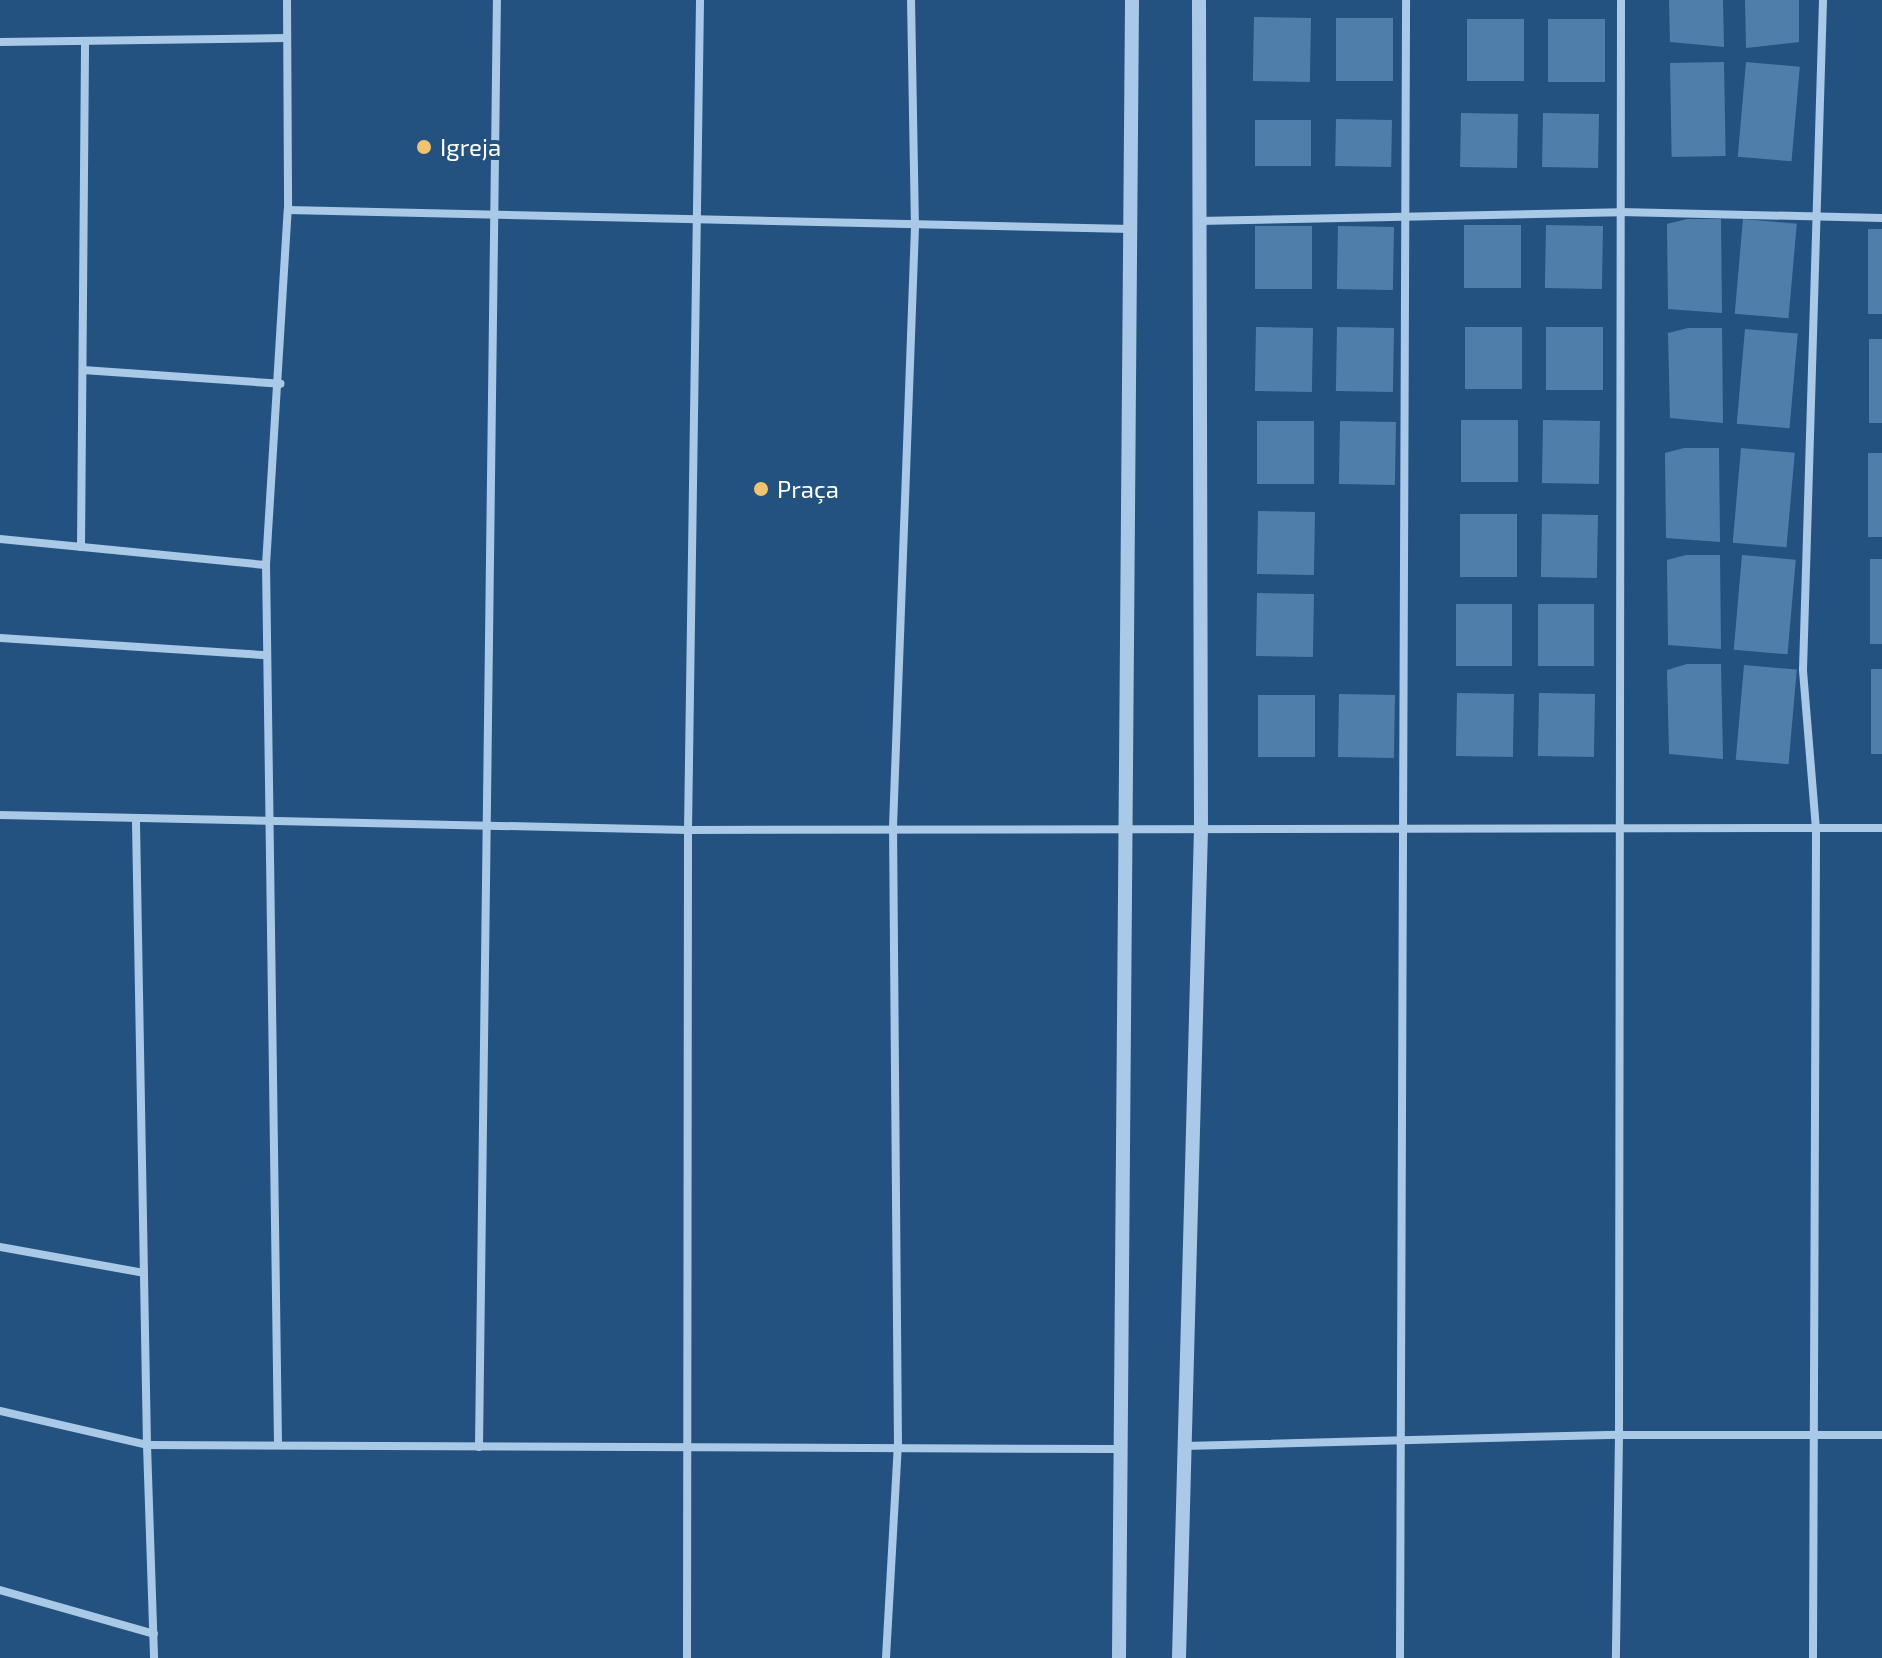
<!DOCTYPE html>
<meta charset="utf-8">
<style>
body{margin:0}
#map{position:relative;width:1882px;height:1658px;overflow:hidden;background:#235280;font-family:"Exo 2",sans-serif}
div>[style]{position:absolute}
.building>*{inset:0;background:#507eab;transform-origin:0 0}
.minor>*{height:8px;margin:-4px;padding:0 4px;transform-origin:4px;border-radius:4px;background:#aac9e7}
.tertiary>*{height:14px;margin:-7px;padding:0 7px;transform-origin:7px;border-radius:7px;background:#aac9e7}
.dots>*{width:22px;height:22px;translate:-50% -50%;box-sizing:border-box;border:4px solid #235280;border-radius:50%}
span{translate:-50% -50%;white-space:nowrap;text-align:center;line-height:1.15;-webkit-text-stroke:8px #235280;paint-order:stroke}
.poi-label{font-size:24px;color:#fff}
.left{translate:0 -50%;text-align:left}
</style>
<div id="map">
<div class="building">
<div style="clip-path:polygon(1669px 0,1723px 0,1724px 47px,1670px 42px)"></div>
<div style="clip-path:polygon(1745px 0,1799px 0,1799px 42px,1746px 48px)"></div>
<div style="left:1254px;top:17px;width:57px;height:64px;rotate:1deg"></div>
<div style="left:1336px;top:18px;width:57px;height:63px"></div>
<div style="left:1467px;top:19px;width:57px;height:62px"></div>
<div style="left:1548px;top:19px;width:57px;height:63px"></div>
<div style="left:1724px;top:62px;width:94px;height:54px;rotate:89deg"></div>
<div style="left:1746px;top:62px;width:54px;height:95px;rotate:5deg"></div>
<div style="left:1461px;top:113px;width:57px;height:54px;rotate:1deg"></div>
<div style="left:1543px;top:113px;width:56px;height:54px;rotate:1deg"></div>
<div style="left:1336px;top:119px;width:56px;height:47px;rotate:1deg"></div>
<div style="left:1255px;top:120px;width:56px;height:46px"></div>
<div style="clip-path:polygon(1687px 219px,1721px 219px,1722px 313px,1668px 309px,1667px 224px)"></div>
<div style="left:1743px;top:219px;width:54px;height:95px;rotate:5deg"></div>
<div style="left:1464px;top:225px;width:57px;height:63px"></div>
<div style="left:1546px;top:225px;width:57px;height:63px;rotate:1deg"></div>
<div style="left:1255px;top:226px;width:57px;height:63px"></div>
<div style="left:1338px;top:226px;width:56px;height:63px;rotate:1deg"></div>
<div style="left:1868px;top:229px;width:14px;height:85px"></div>
<div style="left:1256px;top:327px;width:57px;height:64px;rotate:1deg"></div>
<div style="left:1337px;top:327px;width:57px;height:64px;rotate:1deg"></div>
<div style="left:1465px;top:327px;width:57px;height:62px"></div>
<div style="left:1546px;top:327px;width:57px;height:63px"></div>
<div style="clip-path:polygon(1688px 328px,1722px 328px,1723px 423px,1670px 418px,1668px 333px)"></div>
<div style="left:1745px;top:329px;width:53px;height:95px;rotate:5deg"></div>
<div style="left:1869px;top:339px;width:13px;height:84px"></div>
<div style="left:1461px;top:420px;width:57px;height:62px"></div>
<div style="left:1543px;top:420px;width:57px;height:63px;rotate:1deg"></div>
<div style="left:1257px;top:421px;width:57px;height:63px"></div>
<div style="left:1340px;top:421px;width:56px;height:63px;rotate:1deg"></div>
<div style="clip-path:polygon(1684px 448px,1719px 448px,1720px 542px,1666px 538px,1665px 453px)"></div>
<div style="left:1741px;top:448px;width:54px;height:95px;rotate:5deg"></div>
<div style="left:1868px;top:453px;width:14px;height:84px"></div>
<div style="left:1258px;top:511px;width:57px;height:63px;rotate:1deg"></div>
<div style="left:1460px;top:514px;width:57px;height:63px"></div>
<div style="left:1542px;top:514px;width:56px;height:63px;rotate:1deg"></div>
<div style="clip-path:polygon(1686px 555px,1720px 555px,1721px 649px,1668px 645px,1667px 560px)"></div>
<div style="left:1742px;top:555px;width:54px;height:95px;rotate:5deg"></div>
<div style="left:1882px;top:559px;width:85px;height:12px;rotate:90deg"></div>
<div style="left:1257px;top:593px;width:57px;height:63px;rotate:1deg"></div>
<div style="left:1456px;top:604px;width:56px;height:62px"></div>
<div style="left:1538px;top:604px;width:56px;height:62px"></div>
<div style="clip-path:polygon(1687px 664px,1721px 664px,1723px 759px,1669px 754px,1667px 670px)"></div>
<div style="left:1744px;top:665px;width:53px;height:95px;rotate:5deg"></div>
<div style="left:1871px;top:669px;width:11px;height:85px"></div>
<div style="left:1457px;top:693px;width:57px;height:63px;rotate:1deg"></div>
<div style="left:1539px;top:693px;width:56px;height:63px;rotate:1deg"></div>
<div style="left:1339px;top:694px;width:56px;height:63px;rotate:1deg"></div>
<div style="left:1258px;top:695px;width:57px;height:62px"></div>
</div>
<div class="minor">
<div style="left:287px;top:0;width:210px;rotate:89.7deg"></div>
<div style="left:288px;top:210px;width:843px;rotate:1.29deg"></div>
<div style="left:1621px;top:0;width:1435px;rotate:90.08deg"></div>
<div style="left:1619px;top:1435px;width:263px"></div>
<div style="left:0;top:42px;width:287px;rotate:-0.8deg"></div>
<div style="left:1199px;top:221px;width:421px;rotate:-1.2deg"></div>
<div style="left:1620px;top:212px;width:262px;rotate:1.3deg"></div>
<div style="left:83px;top:370px;width:198px;rotate:4deg"></div>
<div style="left:0;top:539px;width:267px;rotate:5.6deg"></div>
<div style="left:81px;top:547px;width:503px;rotate:-89.54deg"></div>
<div style="left:0;top:638px;width:267px;rotate:3.7deg"></div>
<div style="left:0;top:815px;width:688px;rotate:1.25deg"></div>
<div style="left:688px;top:830px;width:1194px;rotate:-0.1deg"></div>
<div style="left:136px;top:822px;width:623px;rotate:88.99deg"></div>
<div style="left:147px;top:1445px;width:974px;rotate:0.24deg"></div>
<div style="left:0;top:1247px;width:146px;rotate:10.2deg"></div>
<div style="left:0;top:1411px;width:151px;rotate:13deg"></div>
<div style="left:147px;top:1445px;width:213px;rotate:88.1deg"></div>
<div style="left:278px;top:1444px;width:879px;rotate:-90.78deg"></div>
<div style="left:266px;top:565px;width:356px;rotate:-86.5deg"></div>
<div style="left:1185px;top:1446px;width:434px;rotate:-1.5deg"></div>
<div style="left:1619px;top:1435px;width:223px;rotate:90.8deg"></div>
<div style="left:479px;top:1447px;width:1447px;rotate:-89.29deg"></div>
<div style="left:0;top:1590px;width:160px;rotate:15.9deg"></div>
<div style="left:687px;top:1658px;width:828px;rotate:-89.93deg"></div>
<div style="left:688px;top:830px;width:830px;rotate:-89.17deg"></div>
<div style="left:886px;top:1658px;width:212px;rotate:-86.8deg"></div>
<div style="left:898px;top:1446px;width:619px;rotate:-90.46deg"></div>
<div style="left:893px;top:827px;width:599px;rotate:-87.9deg"></div>
<div style="left:915px;top:228px;width:228px;rotate:-91deg"></div>
<div style="left:1400px;top:1658px;width:1658px;rotate:-89.79deg"></div>
<div style="left:1813px;top:1658px;width:829px;rotate:-89.79deg"></div>
<div style="left:1816px;top:829px;width:160px;rotate:-94.7deg"></div>
<div style="left:1803px;top:670px;width:670px;rotate:-88.29deg"></div>
</div>
<div class="tertiary">
<div style="left:1119px;top:1658px;width:1658px;rotate:-89.55deg"></div>
<div style="left:1179px;top:1658px;width:830px;rotate:-88.48deg"></div>
<div style="left:1201px;top:828px;width:828px;rotate:-90.14deg"></div>
</div>
<div class="dots">
<div style="left:424px;top:147px;background:#f2c36d"></div>
<div style="left:761px;top:489px;background:#f2c36d"></div>
</div>
<div class="poi-label">
<span class="left" style="left:440px;top:147px">Igreja</span>
<span class="left" style="left:777px;top:489px">Praça</span>
</div>
</div>
